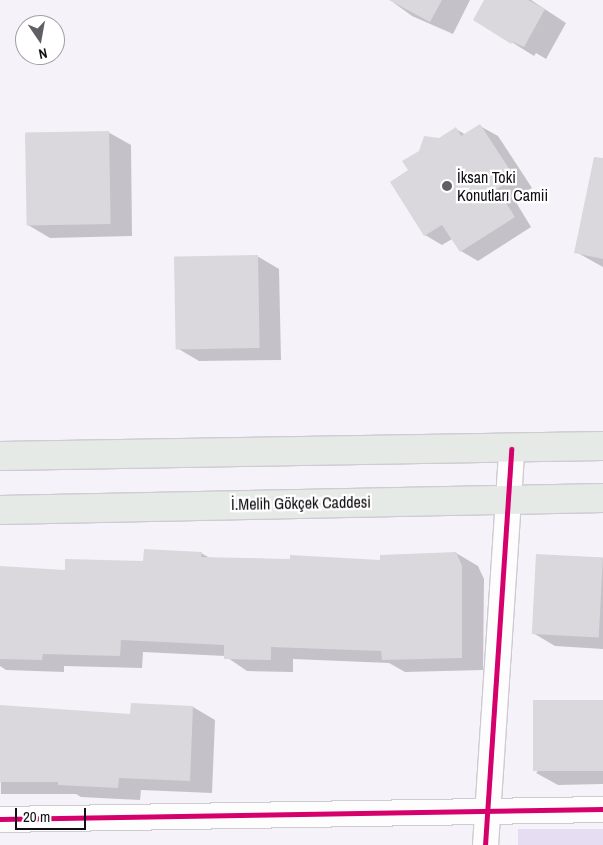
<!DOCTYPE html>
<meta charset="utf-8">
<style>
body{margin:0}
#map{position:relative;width:603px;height:845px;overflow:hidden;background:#f6f2fa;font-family:"Archivo Narrow",sans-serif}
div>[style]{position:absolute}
.green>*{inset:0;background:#e7ddf2;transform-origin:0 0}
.shadow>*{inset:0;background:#0003}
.building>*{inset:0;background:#dad8dd;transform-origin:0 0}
.roads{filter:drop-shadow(1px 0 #cecbd1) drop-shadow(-1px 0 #cecbd1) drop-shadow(0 1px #cecbd1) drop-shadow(0 -1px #cecbd1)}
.minor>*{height:25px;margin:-12.5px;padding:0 12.5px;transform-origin:12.5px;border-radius:12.5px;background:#fefdfe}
.major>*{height:28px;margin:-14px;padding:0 14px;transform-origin:14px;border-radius:14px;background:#e5eae7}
.cycleway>*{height:5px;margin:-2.5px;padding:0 2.5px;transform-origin:2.5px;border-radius:2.5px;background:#d6006c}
.dots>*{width:14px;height:14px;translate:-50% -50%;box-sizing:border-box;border:2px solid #fff;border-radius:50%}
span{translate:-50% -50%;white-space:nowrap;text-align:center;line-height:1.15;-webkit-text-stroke:4.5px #fff;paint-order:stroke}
.poi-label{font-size:16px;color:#110f14}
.left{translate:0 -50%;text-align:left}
.street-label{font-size:16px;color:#110f14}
.north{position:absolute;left:15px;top:15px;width:50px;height:50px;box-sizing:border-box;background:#fff;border:1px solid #a09fa1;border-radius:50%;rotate:168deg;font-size:14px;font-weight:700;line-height:20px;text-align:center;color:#110f14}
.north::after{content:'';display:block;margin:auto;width:18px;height:22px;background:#615e64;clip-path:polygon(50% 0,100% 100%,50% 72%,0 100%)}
.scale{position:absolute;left:15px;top:808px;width:71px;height:22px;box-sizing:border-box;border:2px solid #110f14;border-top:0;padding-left:6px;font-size:15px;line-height:18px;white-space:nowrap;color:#110f14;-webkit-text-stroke:4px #fff;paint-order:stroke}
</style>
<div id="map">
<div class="green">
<div style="left:603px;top:829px;width:16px;height:85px;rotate:90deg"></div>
</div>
<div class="shadow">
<div style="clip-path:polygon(390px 0,470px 0,453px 34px,412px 16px)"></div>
<div style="clip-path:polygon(485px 0,531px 0,566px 23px,546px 59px,536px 53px,534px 56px,475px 19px)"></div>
<div style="clip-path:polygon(480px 126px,498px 136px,532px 188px,514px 199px,531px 227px,478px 261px,461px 251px,452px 239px,442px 245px,425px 235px,410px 171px,439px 139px,456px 129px,466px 135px)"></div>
<div style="clip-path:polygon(108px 132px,131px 145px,132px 236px,50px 238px,28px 225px)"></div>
<div style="clip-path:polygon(603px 167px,603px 267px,576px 252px)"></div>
<div style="clip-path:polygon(257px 256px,279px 269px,281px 360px,199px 361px,177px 348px)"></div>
<div style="clip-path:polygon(201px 553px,210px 558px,381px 561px,456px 553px,478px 566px,484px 579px,483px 670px,405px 672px,389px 663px,293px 659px,293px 672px,247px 671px,225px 656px,143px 652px,142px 668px,64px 666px,64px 672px,6px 670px,0 666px,0 568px,66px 571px)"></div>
<div style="clip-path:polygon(537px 555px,603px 558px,603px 649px,555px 646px,533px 633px)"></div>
<div style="clip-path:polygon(603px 701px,603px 784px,558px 785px,536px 773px)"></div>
<div style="clip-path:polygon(0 706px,131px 715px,193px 707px,215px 720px,212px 793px,141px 790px,140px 800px,81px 797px,76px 794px,1px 794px)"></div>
</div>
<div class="building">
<div style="clip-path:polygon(389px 0,442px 0,430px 22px)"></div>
<div style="clip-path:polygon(484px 0,528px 0,545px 9px,524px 47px,513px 42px,511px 44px,473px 20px)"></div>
<div style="clip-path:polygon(480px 124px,515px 178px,497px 189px,515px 217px,460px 252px,442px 225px,424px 236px,390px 182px,408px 170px,402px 161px,419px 151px,424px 136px,439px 138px,456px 127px,461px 136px)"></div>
<div style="left:109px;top:131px;width:93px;height:84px;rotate:89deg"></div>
<div style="clip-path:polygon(594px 157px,603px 158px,603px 259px,574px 253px)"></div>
<div style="left:258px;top:255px;width:93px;height:84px;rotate:89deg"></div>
<div style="clip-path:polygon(144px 549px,202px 552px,201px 557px,290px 559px,290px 555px,380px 560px,380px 555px,456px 552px,462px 566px,462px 658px,382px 660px,381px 651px,271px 647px,271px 660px,224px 659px,224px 645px,121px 640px,120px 656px,43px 654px,42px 660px,0 659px,0 566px,65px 570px,65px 559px,143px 561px)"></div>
<div style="left:536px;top:554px;width:67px;height:80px;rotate:3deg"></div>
<div style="left:603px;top:700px;width:71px;height:70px;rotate:90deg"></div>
<div style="clip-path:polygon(131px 703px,193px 706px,190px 781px,119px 778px,118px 788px,58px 785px,58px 782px,0 782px,0 705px,130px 714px)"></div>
</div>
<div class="roads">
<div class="minor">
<div style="left:0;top:819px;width:603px;rotate:-0.95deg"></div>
<div style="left:485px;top:845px;width:397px;rotate:-86.2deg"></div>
</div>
<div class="major">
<div style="left:0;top:456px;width:603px;rotate:-0.95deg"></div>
<div style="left:0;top:510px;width:603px;rotate:-1.14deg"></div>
</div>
</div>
<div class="cycleway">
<div style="left:0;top:819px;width:603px;rotate:-0.95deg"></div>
<div style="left:485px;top:845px;width:397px;rotate:-86.2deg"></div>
</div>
<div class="dots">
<div style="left:447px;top:186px;background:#615e64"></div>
</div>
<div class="poi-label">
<span class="left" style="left:457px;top:186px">İksan Toki<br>Konutları Camii</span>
</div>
<div class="street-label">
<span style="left:301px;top:503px;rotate:-1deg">İ.Melih Gökçek Caddesi</span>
</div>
<div class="north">N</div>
<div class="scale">20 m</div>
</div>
